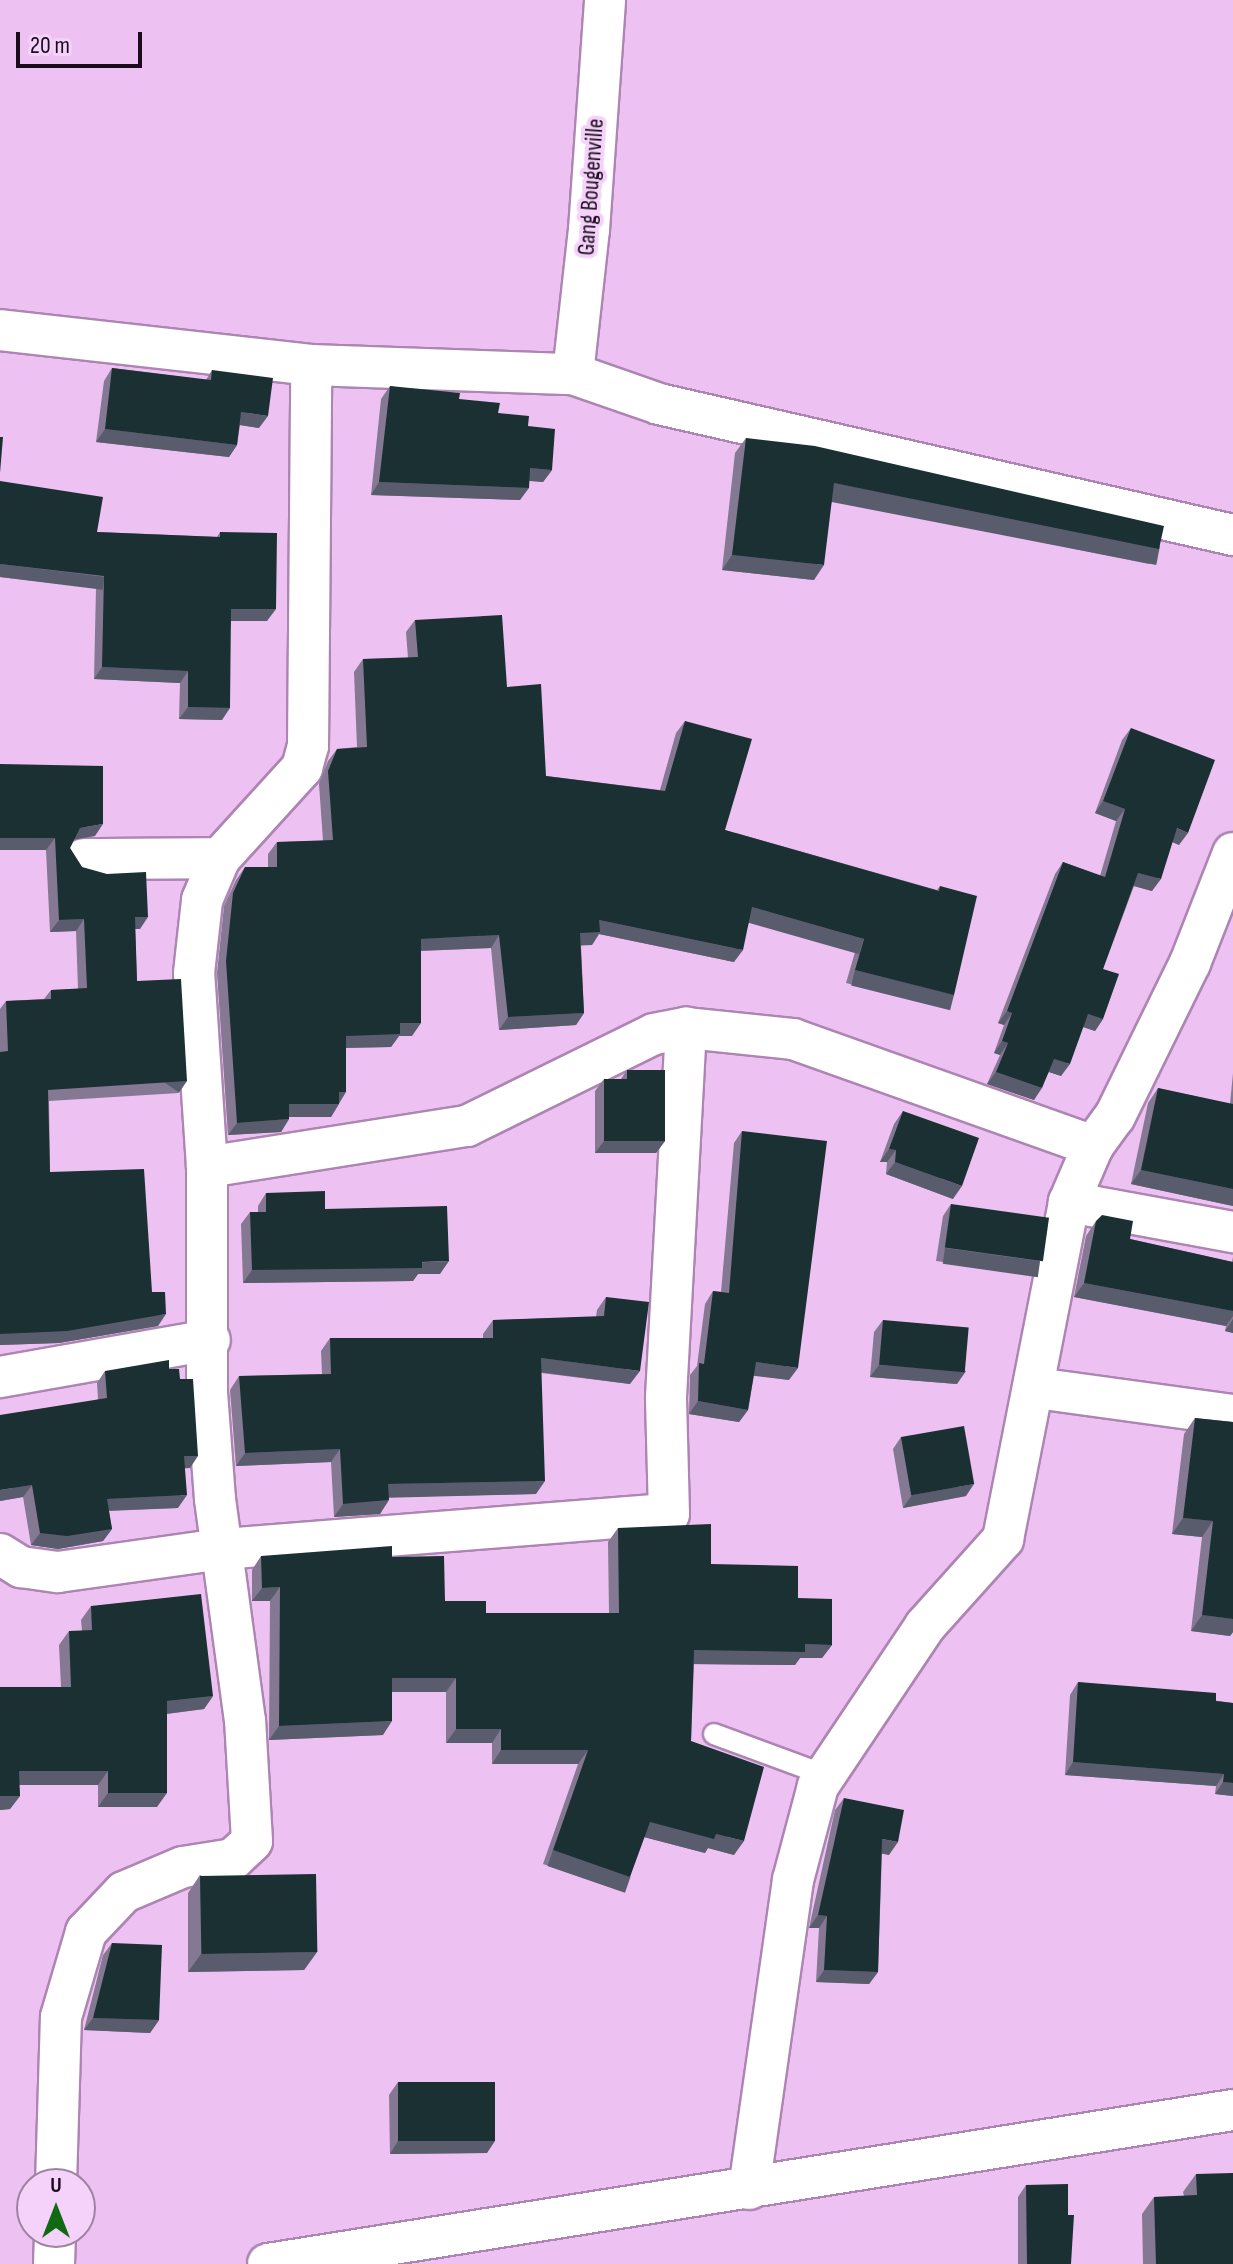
<!DOCTYPE html>
<style>
body{margin:0}
#map{position:relative;width:1233px;height:2264px;overflow:hidden;background:#edc1f2;font-family:"Sofia Sans Condensed",sans-serif}
div>[style]{position:absolute}
.roads{filter:drop-shadow(2px 0 #ad85b2) drop-shadow(-2px 0 #ad85b2) drop-shadow(0 2px #ad85b2) drop-shadow(0 -2px #ad85b2)}
.lane>*{height:20px;margin:-10px;padding:0 10px;transform-origin:10px;border-radius:10px;background:#fff}
.street>*{height:40px;margin:-20px;padding:0 20px;transform-origin:20px;border-radius:20px;background:#fff}
.wall>*{inset:0;background:#847892}
.shaded-wall>*{inset:0;background:#595c6c;transform-origin:0 0}
.building>*{inset:0;background:#1a3032;transform-origin:0 0}
span{translate:-50% -50%;white-space:nowrap;text-align:center;line-height:1.15;-webkit-text-stroke:8px #f5d2f9;paint-order:stroke}
.street-label{font-size:24px;color:#1b0c1d}
.north{position:absolute;left:16px;top:2168px;width:80px;height:80px;box-sizing:border-box;background:#f5d2f9;border:2px solid #9e83a1;border-radius:50%;rotate:0deg;font-size:22px;font-weight:700;line-height:32px;text-align:center;color:#1b0c1d}
.north::after{content:'';display:block;margin:auto;width:28px;height:36px;background:#116a13;clip-path:polygon(50% 0,100% 100%,50% 72%,0 100%)}
.scale{position:absolute;left:16px;top:32px;width:126px;height:36px;box-sizing:border-box;border:4px solid #1b0c1d;border-top:0;padding-left:10px;font-size:24px;line-height:28px;white-space:nowrap;color:#1b0c1d;-webkit-text-stroke:6px #f5d2f9;paint-order:stroke}
</style>
<div id="map">
<div class="roads">
<div class="lane">
<div style="left:714px;top:1734px;width:118px;rotate:20.3deg"></div>
</div>
<div class="street">
<div style="left:0;top:330px;width:313px;rotate:6.4deg"></div>
<div style="left:311px;top:365px;width:262px;rotate:2deg"></div>
<div style="left:573px;top:374px;width:91px;rotate:19.2deg"></div>
<div style="left:659px;top:404px;width:589px;rotate:12.86deg"></div>
<div style="left:573px;top:374px;width:145px;rotate:-83.7deg"></div>
<div style="left:589px;top:230px;width:231px;rotate:-86deg"></div>
<div style="left:84px;top:859px;width:136px;rotate:-0.4deg"></div>
<div style="left:207px;top:1167px;width:194px;rotate:-93.8deg"></div>
<div style="left:194px;top:973px;width:73px;rotate:-83.7deg"></div>
<div style="left:202px;top:900px;width:46px;rotate:-66.8deg"></div>
<div style="left:220px;top:858px;width:122px;rotate:-47.7deg"></div>
<div style="left:302px;top:768px;width:23px;rotate:-75deg"></div>
<div style="left:308px;top:746px;width:381px;rotate:-89.5deg"></div>
<div style="left:1069px;top:1202px;width:167px;rotate:10.4deg"></div>
<div style="left:0;top:1377px;width:213px;rotate:-10deg"></div>
<div style="left:1036px;top:1388px;width:199px;rotate:7.8deg"></div>
<div style="left:0;top:1554px;width:25px;rotate:32deg"></div>
<div style="left:21px;top:1567px;width:37px;rotate:8deg"></div>
<div style="left:58px;top:1572px;width:166px;rotate:-8deg"></div>
<div style="left:222px;top:1549px;width:448px;rotate:-4.5deg"></div>
<div style="left:669px;top:1514px;width:117px;rotate:-91.5deg"></div>
<div style="left:666px;top:1397px;width:370px;rotate:-86.9deg"></div>
<div style="left:686px;top:1028px;width:108px;rotate:5.9deg"></div>
<div style="left:793px;top:1039px;width:319px;rotate:19.6deg"></div>
<div style="left:1093px;top:1146px;width:37px;rotate:-54deg"></div>
<div style="left:1115px;top:1116px;width:170px;rotate:-63.9deg"></div>
<div style="left:1190px;top:963px;width:118px;rotate:-68.6deg"></div>
<div style="left:56px;top:2184px;width:167px;rotate:-88.3deg"></div>
<div style="left:61px;top:2017px;width:89px;rotate:-73.6deg"></div>
<div style="left:86px;top:1932px;width:55px;rotate:-46.5deg"></div>
<div style="left:124px;top:1892px;width:64px;rotate:-23deg"></div>
<div style="left:183px;top:1867px;width:51px;rotate:-9.1deg"></div>
<div style="left:233px;top:1859px;width:26px;rotate:-43deg"></div>
<div style="left:252px;top:1841px;width:120px;rotate:-93.3deg"></div>
<div style="left:245px;top:1721px;width:224px;rotate:-97.7deg"></div>
<div style="left:215px;top:1499px;width:106px;rotate:-94.3deg"></div>
<div style="left:207px;top:1393px;width:226px;rotate:-90deg"></div>
<div style="left:207px;top:1167px;width:263px;rotate:-9deg"></div>
<div style="left:467px;top:1126px;width:208px;rotate:-26.2deg"></div>
<div style="left:654px;top:1034px;width:33px;rotate:-11deg"></div>
<div style="left:749px;top:2189px;width:312px;rotate:-81.9deg"></div>
<div style="left:793px;top:1880px;width:97px;rotate:-75.1deg"></div>
<div style="left:818px;top:1786px;width:192px;rotate:-56.2deg"></div>
<div style="left:925px;top:1626px;width:117px;rotate:-48.1deg"></div>
<div style="left:1003px;top:1539px;width:343px;rotate:-78.9deg"></div>
<div style="left:1069px;top:1202px;width:61px;rotate:-66.8deg"></div>
<div style="left:54px;top:2264px;width:32px;rotate:-88deg"></div>
<div style="left:268px;top:2264px;width:977px;rotate:-9.07deg"></div>
</div>
</div>
<div class="wall">
<div style="clip-path:polygon(112px 368px,206px 380px,212px 370px,259px 428px,240px 425px,237px 445px,229px 457px,96px 442px,104px 381px)"></div>
<div style="clip-path:polygon(390px 386px,459px 399px,498px 413px,528px 426px,552px 470px,543px 482px,529px 481px,520px 500px,371px 495px,381px 399px)"></div>
<div style="clip-path:polygon(746px 438px,1159px 549px,1149px 564px,832px 500px,814px 580px,722px 570px,735px 453px)"></div>
<div style="clip-path:polygon(0 481px,97px 532px,217px 537px,220px 532px,267px 621px,231px 621px,222px 720px,179px 719px,180px 683px,94px 679px,96px 588px,0 577px)"></div>
<div style="clip-path:polygon(415px 620px,507px 687px,546px 776px,660px 790px,676px 733px,685px 721px,725px 830px,937px 890px,940px 886px,954px 995px,945px 1008px,846px 983px,855px 952px,749px 922px,734px 962px,599px 934px,592px 945px,581px 945px,584px 1013px,576px 1025px,499px 1030px,491px 948px,421px 951px,412px 1036px,399px 1036px,391px 1047px,346px 1048px,339px 1104px,331px 1117px,289px 1117px,289px 1119px,281px 1132px,228px 1135px,217px 973px,224px 906px,236px 880px,245px 867px,268px 867px,268px 854px,277px 842px,323px 841px,319px 784px,328px 761px,337px 749px,357px 747px,354px 672px,363px 659px,408px 658px,406px 632px)"></div>
<div style="clip-path:polygon(1131px 728px,1179px 845px,1172px 842px,1152px 891px,1134px 886px,1103px 969px,1103px 1019px,1095px 1031px,1083px 1027px,1061px 1076px,1049px 1072px,1034px 1100px,987px 1084px,1000px 1055px,994px 1053px,1004px 1025px,998px 1023px,1055px 874px,1063px 862px,1100px 876px,1116px 821px,1095px 813px,1122px 740px)"></div>
<div style="clip-path:polygon(0 764px,95px 836px,74px 839px,70px 848px,82px 867px,140px 929px,135px 929px,137px 981px,179px 1093px,49px 1101px,50px 1172px,152px 1292px,158px 1326px,59px 1343px,0 1345px,0 1009px,6px 1001px,44px 999px,51px 990px,78px 989px,76px 931px,50px 932px,46px 850px,0 850px)"></div>
<div style="clip-path:polygon(627px 1070px,665px 1141px,656px 1153px,595px 1153px,595px 1091px,604px 1079px,621px 1079px)"></div>
<div style="clip-path:polygon(1233px 1073px,1233px 1206px,1131px 1184px,1148px 1103px,1158px 1088px,1230px 1104px)"></div>
<div style="clip-path:polygon(903px 1111px,953px 1199px,886px 1174px,887px 1162px,880px 1162px,894px 1124px)"></div>
<div style="clip-path:polygon(742px 1131px,789px 1380px,754px 1375px,748px 1410px,739px 1422px,689px 1414px,690px 1375px,697px 1366px,705px 1304px,713px 1291px,721px 1292px,734px 1143px)"></div>
<div style="clip-path:polygon(266px 1193px,325px 1209px,440px 1274px,418px 1274px,413px 1281px,243px 1283px,241px 1224px,250px 1212px,258px 1212px,258px 1206px)"></div>
<div style="clip-path:polygon(951px 1204px,1040px 1261px,1032px 1274px,936px 1261px,943px 1216px)"></div>
<div style="clip-path:polygon(1096px 1221px,1130px 1239px,1232px 1262px,1233px 1257px,1233px 1333px,1225px 1331px,1226px 1326px,1074px 1297px,1086px 1236px)"></div>
<div style="clip-path:polygon(606px 1297px,630px 1384px,541px 1373px,536px 1494px,389px 1497px,380px 1514px,334px 1517px,331px 1462px,236px 1466px,230px 1390px,239px 1376px,322px 1374px,321px 1351px,330px 1338px,483px 1338px,483px 1334px,493px 1320px,596px 1317px,597px 1310px)"></div>
<div style="clip-path:polygon(883px 1320px,957px 1384px,870px 1377px,874px 1332px)"></div>
<div style="clip-path:polygon(169px 1369px,190px 1468px,185px 1468px,178px 1508px,109px 1511px,112px 1529px,103px 1541px,58px 1549px,31px 1545px,23px 1497px,0 1501px,98px 1399px,97px 1383px,105px 1371px)"></div>
<div style="clip-path:polygon(1195px 1418px,1233px 1422px,1233px 1632px,1230px 1636px,1191px 1631px,1202px 1537px,1172px 1534px,1184px 1434px)"></div>
<div style="clip-path:polygon(901px 1437px,966px 1496px,903px 1508px,893px 1449px)"></div>
<div style="clip-path:polygon(618px 1528px,798px 1598px,832px 1645px,822px 1658px,800px 1658px,795px 1665px,694px 1664px,691px 1741px,734px 1855px,708px 1848px,705px 1853px,644px 1837px,621px 1891px,543px 1864px,578px 1764px,492px 1764px,492px 1743px,446px 1743px,446px 1692px,392px 1692px,383px 1735px,269px 1740px,270px 1601px,252px 1601px,252px 1570px,261px 1556px,392px 1557px,445px 1601px,486px 1613px,609px 1613px,608px 1542px)"></div>
<div style="clip-path:polygon(91px 1606px,213px 1696px,204px 1709px,167px 1714px,157px 1807px,98px 1807px,98px 1785px,19px 1785px,20px 1796px,10px 1809px,0 1810px,61px 1687px,59px 1645px,69px 1631px,82px 1631px,81px 1620px)"></div>
<div style="clip-path:polygon(1078px 1682px,1233px 1703px,1233px 1796px,1215px 1794px,1216px 1786px,1065px 1775px,1070px 1695px)"></div>
<div style="clip-path:polygon(844px 1798px,889px 1855px,882px 1853px,878px 1972px,869px 1984px,816px 1982px,819px 1928px,809px 1928px,835px 1810px)"></div>
<div style="clip-path:polygon(200px 1875px,317px 1952px,304px 1970px,188px 1972px,188px 1893px)"></div>
<div style="clip-path:polygon(112px 1943px,159px 2020px,150px 2033px,84px 2030px,103px 1955px)"></div>
<div style="clip-path:polygon(398px 2082px,487px 2153px,390px 2154px,389px 2095px)"></div>
<div style="clip-path:polygon(1196px 2174px,1233px 2264px,1143px 2264px,1142px 2214px,1154px 2197px,1184px 2196px,1183px 2192px)"></div>
<div style="clip-path:polygon(1026px 2185px,1068px 2215px,1071px 2264px,1018px 2264px,1018px 2197px)"></div>
</div>
<div class="shaded-wall">
<div style="clip-path:polygon(241px 412px,268px 416px,259px 428px,233px 424px)"></div>
<div style="clip-path:polygon(105px 429px,237px 445px,229px 457px,96px 442px)"></div>
<div style="clip-path:polygon(530px 468px,552px 470px,543px 482px,521px 480px)"></div>
<div style="clip-path:polygon(379px 482px,529px 488px,520px 500px,371px 495px)"></div>
<div style="left:834px;top:483px;width:332px;height:19px;rotate:11deg"></div>
<div style="clip-path:polygon(732px 555px,824px 565px,814px 580px,722px 570px)"></div>
<div style="left:0;top:564px;width:105px;height:13px;rotate:7deg"></div>
<div style="clip-path:polygon(231px 609px,276px 609px,267px 621px,223px 621px)"></div>
<div style="clip-path:polygon(102px 667px,188px 671px,180px 683px,94px 679px)"></div>
<div style="clip-path:polygon(188px 707px,230px 708px,222px 720px,179px 719px)"></div>
<div style="clip-path:polygon(1103px 801px,1125px 809px,1116px 821px,1095px 813px)"></div>
<div style="clip-path:polygon(103px 824px,95px 836px,72px 840px,80px 828px)"></div>
<div style="clip-path:polygon(1177px 828px,1188px 833px,1179px 845px,1168px 840px)"></div>
<div style="clip-path:polygon(0 838px,55px 838px,46px 850px,0 850px)"></div>
<div style="clip-path:polygon(1138px 873px,1161px 879px,1152px 891px,1130px 885px)"></div>
<div style="left:752px;top:907px;width:116px;height:16px;rotate:16deg"></div>
<div style="clip-path:polygon(135px 917px,148px 917px,140px 929px,126px 929px)"></div>
<div style="clip-path:polygon(84px 919px,76px 931px,50px 932px,59px 920px)"></div>
<div style="clip-path:polygon(599px 920px,743px 950px,734px 962px,599px 934px,592px 945px,571px 946px,580px 933px)"></div>
<div style="clip-path:polygon(499px 935px,491px 948px,412px 951px,421px 939px)"></div>
<div style="left:855px;top:970px;width:102px;height:16px;rotate:14deg"></div>
<div style="clip-path:polygon(1007px 1011px,1012px 1013px,1004px 1025px,998px 1023px)"></div>
<div style="clip-path:polygon(584px 1013px,576px 1025px,499px 1030px,508px 1017px)"></div>
<div style="clip-path:polygon(1088px 1014px,1103px 1019px,1095px 1031px,1080px 1026px)"></div>
<div style="clip-path:polygon(400px 1023px,421px 1023px,412px 1036px,399px 1036px,391px 1047px,337px 1048px,346px 1036px)"></div>
<div style="clip-path:polygon(1002px 1041px,1008px 1043px,1000px 1055px,994px 1053px)"></div>
<div style="clip-path:polygon(1054px 1059px,1070px 1064px,1061px 1076px,1046px 1071px)"></div>
<div style="clip-path:polygon(996px 1072px,1042px 1088px,1034px 1100px,987px 1084px)"></div>
<div style="left:187px;top:1081px;width:14px;height:139px;rotate:124deg"></div>
<div style="clip-path:polygon(339px 1092px,346px 1092px,331px 1117px,281px 1117px,289px 1104px)"></div>
<div style="clip-path:polygon(289px 1119px,281px 1132px,228px 1135px,237px 1123px)"></div>
<div style="clip-path:polygon(604px 1141px,665px 1141px,656px 1153px,595px 1153px)"></div>
<div style="clip-path:polygon(889px 1149px,896px 1150px,887px 1162px,880px 1162px)"></div>
<div style="clip-path:polygon(895px 1162px,962px 1186px,953px 1199px,886px 1174px)"></div>
<div style="clip-path:polygon(1141px 1170px,1233px 1189px,1233px 1206px,1131px 1184px)"></div>
<div style="left:945px;top:1248px;width:96px;height:16px;rotate:8deg"></div>
<div style="clip-path:polygon(449px 1261px,440px 1274px,418px 1274px,413px 1281px,243px 1283px,252px 1270px)"></div>
<div style="clip-path:polygon(1084px 1283px,1233px 1311px,1233px 1316px,1226px 1326px,1074px 1297px)"></div>
<div style="clip-path:polygon(166px 1314px,158px 1326px,59px 1343px,0 1345px,0 1334px)"></div>
<div style="clip-path:polygon(1233px 1319px,1233px 1333px,1225px 1331px)"></div>
<div style="clip-path:polygon(541px 1358px,640px 1371px,630px 1384px,532px 1371px)"></div>
<div style="clip-path:polygon(756px 1362px,798px 1368px,789px 1380px,747px 1375px)"></div>
<div style="clip-path:polygon(879px 1365px,966px 1371px,957px 1384px,870px 1377px)"></div>
<div style="clip-path:polygon(698px 1401px,748px 1410px,739px 1422px,689px 1414px)"></div>
<div style="clip-path:polygon(340px 1449px,331px 1462px,236px 1466px,245px 1453px)"></div>
<div style="clip-path:polygon(184px 1456px,198px 1456px,190px 1468px,176px 1469px)"></div>
<div style="clip-path:polygon(545px 1481px,536px 1494px,379px 1498px,388px 1484px)"></div>
<div style="clip-path:polygon(974px 1484px,966px 1496px,903px 1508px,912px 1495px)"></div>
<div style="clip-path:polygon(32px 1485px,23px 1497px,0 1501px,0 1490px)"></div>
<div style="clip-path:polygon(187px 1495px,178px 1508px,98px 1511px,107px 1499px)"></div>
<div style="clip-path:polygon(389px 1500px,380px 1514px,334px 1517px,343px 1504px)"></div>
<div style="clip-path:polygon(1183px 1518px,1213px 1521px,1202px 1537px,1172px 1534px)"></div>
<div style="clip-path:polygon(112px 1529px,103px 1541px,58px 1549px,31px 1545px,40px 1533px)"></div>
<div style="clip-path:polygon(280px 1587px,270px 1601px,252px 1601px,262px 1588px)"></div>
<div style="clip-path:polygon(1202px 1615px,1233px 1619px,1233px 1632px,1230px 1636px,1191px 1631px)"></div>
<div style="clip-path:polygon(805px 1644px,832px 1645px,822px 1658px,800px 1658px,795px 1665px,684px 1664px,694px 1650px)"></div>
<div style="clip-path:polygon(392px 1678px,456px 1678px,446px 1692px,383px 1692px)"></div>
<div style="clip-path:polygon(213px 1696px,204px 1709px,157px 1715px,167px 1701px)"></div>
<div style="clip-path:polygon(392px 1721px,383px 1735px,269px 1740px,279px 1726px)"></div>
<div style="clip-path:polygon(456px 1729px,501px 1729px,492px 1743px,446px 1743px)"></div>
<div style="clip-path:polygon(501px 1750px,588px 1750px,578px 1764px,492px 1764px)"></div>
<div style="clip-path:polygon(1073px 1762px,1224px 1774px,1216px 1786px,1065px 1775px)"></div>
<div style="clip-path:polygon(19px 1771px,108px 1771px,98px 1785px,10px 1785px)"></div>
<div style="clip-path:polygon(1223px 1782px,1233px 1783px,1233px 1796px,1215px 1794px)"></div>
<div style="clip-path:polygon(108px 1793px,167px 1793px,157px 1807px,98px 1807px)"></div>
<div style="clip-path:polygon(0 1796px,20px 1796px,10px 1809px,0 1810px)"></div>
<div style="clip-path:polygon(650px 1822px,716px 1834px,744px 1841px,734px 1855px,708px 1848px,705px 1853px,640px 1836px)"></div>
<div style="clip-path:polygon(882px 1839px,898px 1842px,889px 1855px,873px 1852px)"></div>
<div style="left:553px;top:1850px;width:82px;height:17px;rotate:19deg"></div>
<div style="clip-path:polygon(818px 1915px,827px 1916px,819px 1928px,809px 1928px)"></div>
<div style="clip-path:polygon(317px 1952px,304px 1970px,188px 1972px,201px 1954px)"></div>
<div style="clip-path:polygon(824px 1970px,878px 1972px,869px 1984px,816px 1982px)"></div>
<div style="clip-path:polygon(93px 2018px,159px 2020px,150px 2033px,84px 2030px)"></div>
<div style="clip-path:polygon(398px 2141px,495px 2141px,487px 2153px,390px 2154px)"></div>
</div>
<div class="building">
<div style="clip-path:polygon(112px 368px,211px 380px,212px 370px,273px 378px,268px 416px,241px 412px,237px 445px,105px 429px)"></div>
<div style="clip-path:polygon(390px 386px,460px 393px,459px 399px,500px 403px,498px 413px,529px 416px,528px 426px,555px 429px,552px 470px,530px 468px,529px 488px,379px 482px)"></div>
<div style="clip-path:polygon(0 437px,3px 437px,0 473px)"></div>
<div style="clip-path:polygon(746px 438px,815px 446px,1164px 526px,1159px 549px,834px 483px,824px 565px,732px 555px)"></div>
<div style="clip-path:polygon(0 481px,103px 497px,97px 532px,220px 537px,220px 532px,277px 533px,276px 609px,231px 609px,230px 708px,188px 707px,188px 671px,102px 667px,104px 576px,0 564px)"></div>
<div style="clip-path:polygon(502px 615px,507px 687px,541px 684px,546px 776px,665px 791px,685px 721px,752px 739px,725px 830px,939px 891px,940px 886px,977px 896px,954px 995px,855px 970px,864px 939px,752px 907px,743px 950px,599px 920px,600px 932px,580px 933px,584px 1013px,508px 1017px,499px 935px,421px 939px,421px 1023px,400px 1023px,400px 1034px,346px 1036px,346px 1092px,339px 1092px,339px 1104px,289px 1104px,289px 1119px,237px 1123px,226px 961px,233px 893px,245px 867px,277px 867px,277px 842px,333px 840px,328px 771px,337px 749px,367px 747px,363px 659px,418px 657px,415px 620px)"></div>
<div style="clip-path:polygon(1131px 728px,1215px 760px,1188px 833px,1177px 828px,1161px 879px,1138px 873px,1103px 969px,1119px 974px,1103px 1019px,1088px 1014px,1070px 1064px,1054px 1059px,1042px 1088px,996px 1072px,1008px 1043px,1002px 1041px,1012px 1013px,1007px 1011px,1063px 862px,1105px 877px,1125px 809px,1103px 801px)"></div>
<div style="clip-path:polygon(0 764px,103px 766px,103px 824px,80px 828px,70px 848px,82px 867px,107px 874px,146px 872px,148px 917px,135px 917px,137px 981px,181px 979px,187px 1081px,48px 1090px,50px 1172px,144px 1169px,152px 1292px,165px 1292px,166px 1314px,67px 1331px,0 1334px,0 1052px,8px 1051px,6px 1001px,51px 999px,51px 990px,87px 988px,84px 919px,59px 920px,55px 838px,0 838px)"></div>
<div style="clip-path:polygon(627px 1070px,665px 1070px,665px 1141px,604px 1141px,604px 1079px,627px 1079px)"></div>
<div style="clip-path:polygon(1158px 1088px,1233px 1104px,1233px 1189px,1141px 1170px)"></div>
<div style="clip-path:polygon(903px 1111px,979px 1138px,962px 1186px,895px 1162px,896px 1150px,889px 1149px)"></div>
<div style="clip-path:polygon(742px 1131px,827px 1141px,798px 1368px,756px 1362px,748px 1410px,698px 1401px,699px 1363px,704px 1364px,713px 1291px,729px 1293px)"></div>
<div style="clip-path:polygon(325px 1191px,325px 1209px,447px 1206px,449px 1261px,422px 1262px,422px 1268px,252px 1270px,250px 1212px,266px 1212px,266px 1193px)"></div>
<div style="left:951px;top:1204px;width:99px;height:44px;rotate:8deg"></div>
<div style="clip-path:polygon(1102px 1215px,1133px 1221px,1130px 1239px,1233px 1262px,1233px 1311px,1084px 1283px,1096px 1221px)"></div>
<div style="clip-path:polygon(606px 1297px,649px 1302px,640px 1371px,541px 1358px,545px 1481px,388px 1484px,389px 1500px,343px 1504px,340px 1449px,245px 1453px,239px 1376px,331px 1374px,330px 1338px,493px 1338px,493px 1320px,604px 1316px)"></div>
<div style="left:883px;top:1320px;width:86px;height:45px;rotate:5deg"></div>
<div style="clip-path:polygon(169px 1360px,169px 1369px,179px 1369px,180px 1379px,193px 1379px,198px 1456px,184px 1456px,187px 1495px,107px 1499px,112px 1529px,67px 1536px,40px 1533px,32px 1485px,0 1490px,0 1415px,107px 1398px,105px 1371px)"></div>
<div style="clip-path:polygon(1195px 1418px,1233px 1422px,1233px 1619px,1202px 1615px,1213px 1521px,1183px 1518px)"></div>
<div style="left:964px;top:1426px;width:59px;height:64px;rotate:80deg"></div>
<div style="clip-path:polygon(711px 1524px,711px 1564px,798px 1566px,798px 1598px,832px 1599px,832px 1645px,805px 1644px,805px 1652px,694px 1650px,691px 1741px,764px 1767px,744px 1841px,716px 1834px,714px 1839px,650px 1822px,630px 1877px,553px 1850px,588px 1750px,501px 1750px,501px 1729px,456px 1729px,456px 1678px,392px 1678px,392px 1721px,279px 1726px,280px 1587px,262px 1588px,261px 1556px,392px 1546px,392px 1557px,444px 1556px,445px 1601px,486px 1601px,486px 1613px,619px 1613px,618px 1528px)"></div>
<div style="clip-path:polygon(201px 1594px,213px 1696px,167px 1701px,167px 1793px,108px 1793px,108px 1771px,19px 1771px,20px 1796px,0 1796px,0 1687px,71px 1687px,69px 1631px,92px 1630px,91px 1606px)"></div>
<div style="clip-path:polygon(1078px 1682px,1216px 1693px,1216px 1701px,1233px 1703px,1233px 1783px,1223px 1782px,1224px 1774px,1073px 1762px)"></div>
<div style="clip-path:polygon(844px 1798px,904px 1810px,898px 1842px,882px 1839px,878px 1972px,824px 1970px,827px 1916px,818px 1915px)"></div>
<div style="left:316px;top:1874px;width:78px;height:116px;rotate:89deg"></div>
<div style="clip-path:polygon(112px 1943px,162px 1945px,159px 2020px,93px 2018px)"></div>
<div style="left:398px;top:2082px;width:97px;height:59px"></div>
<div style="clip-path:polygon(1233px 2173px,1233px 2264px,1156px 2264px,1154px 2197px,1197px 2195px,1196px 2174px)"></div>
<div style="clip-path:polygon(1068px 2184px,1068px 2215px,1074px 2215px,1071px 2264px,1027px 2264px,1026px 2185px)"></div>
</div>
<div class="street-label">
<span style="left:591px;top:187px;rotate:-86deg">Gang Bougenville</span>
</div>
<div class="north">U</div>
<div class="scale">20 m</div>
</div>
